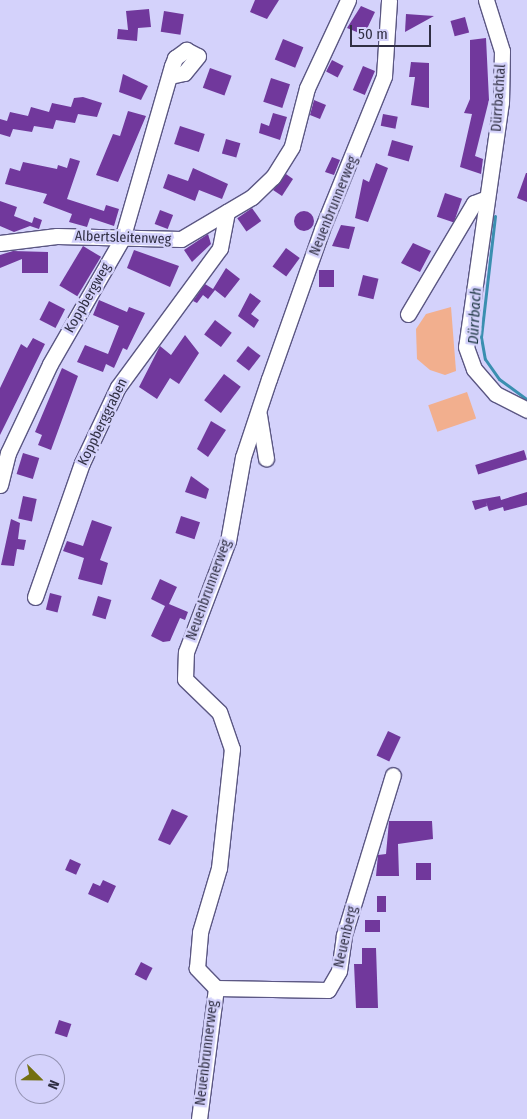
<!DOCTYPE html>
<meta charset="utf-8">
<style>
body{margin:0}
#map{position:relative;width:527px;height:1119px;overflow:hidden;background:#d4d2fb;font-family:"Fira Sans Condensed",sans-serif}
div>[style]{position:absolute}
.green>*{inset:0;background:#f2af8e;transform-origin:0 0}
.stream>*{height:3px;margin:-1.5px;padding:0 1.5px;transform-origin:1.5px;border-radius:1.5px;background:#3a8fb0}
.building>*{inset:0;background:#71389c;transform-origin:0 0}
.round{border-radius:50%}
.roads{filter:drop-shadow(1px 0 #5b5783) drop-shadow(-1px 0 #5b5783) drop-shadow(0 1px #5b5783) drop-shadow(0 -1px #5b5783)}
.minor>*{height:15px;margin:-7.5px;padding:0 7.5px;transform-origin:7.5px;border-radius:7.5px;background:#fff}
span{translate:-50% -50%;white-space:nowrap;text-align:center;line-height:1.15;-webkit-text-stroke:5px #d4d2fb;paint-order:stroke}
.street-label{font-size:14px;color:#302f43}
.water-label{font-size:15px;color:#17313c;font-style:italic}
.north{position:absolute;left:15px;top:1054px;width:50px;height:50px;box-sizing:border-box;background:#d4d2fb;border:1px solid #9291b1;border-radius:50%;rotate:113deg;font-size:14px;font-weight:700;line-height:20px;text-align:center;color:#302f43}
.north::after{content:'';display:block;margin:auto;width:18px;height:22px;background:#736f11;clip-path:polygon(50% 0,100% 100%,50% 72%,0 100%)}
.scale{position:absolute;left:350px;top:25px;width:81px;height:22px;box-sizing:border-box;border:2px solid #302f43;border-top:0;padding-left:6px;font-size:15px;line-height:18px;white-space:nowrap;color:#302f43;-webkit-text-stroke:4px #d4d2fb;paint-order:stroke}
</style>
<div id="map">
<div class="green">
<div style="clip-path:polygon(451px 307px,456px 371px,445px 375px,430px 370px,417px 359px,416px 329px,426px 314px)"></div>
<div style="left:467px;top:392px;width:28px;height:41px;rotate:71deg"></div>
</div>
<div class="stream">
<div style="left:495px;top:216px;width:122px;rotate:96.6deg"></div>
<div style="left:481px;top:337px;width:22px;rotate:80deg"></div>
<div style="left:485px;top:359px;width:24px;rotate:55deg"></div>
<div style="left:499px;top:379px;width:34px;rotate:36deg"></div>
</div>
<div class="building">
<div style="clip-path:polygon(255px 0,279px 0,267px 19px,250px 12px)"></div>
<div style="clip-path:polygon(361px 6px,375px 12px,364px 35px,347px 28px)"></div>
<div style="clip-path:polygon(149px 9px,151px 27px,138px 28px,137px 41px,117px 39px,118px 29px,128px 30px,126px 11px)"></div>
<div style="left:164px;top:11px;width:20px;height:21px;rotate:9deg"></div>
<div style="clip-path:polygon(406px 14px,434px 16px,405px 32px)"></div>
<div style="left:465px;top:17px;width:16px;height:15px;rotate:75deg"></div>
<div style="clip-path:polygon(486px 38px,489px 100px,475px 156px,483px 159px,481px 174px,460px 167px,472px 114px,464px 113px,470px 99px,470px 40px)"></div>
<div style="left:283px;top:39px;width:22px;height:22px;rotate:22deg"></div>
<div style="left:332px;top:60px;width:13px;height:13px;rotate:27deg"></div>
<div style="clip-path:polygon(411px 62px,429px 63px,429px 108px,411px 105px,415px 77px,409px 77px)"></div>
<div style="left:363px;top:66px;width:13px;height:26px;rotate:23deg"></div>
<div style="left:210px;top:68px;width:23px;height:21px;rotate:20deg"></div>
<div style="clip-path:polygon(123px 74px,148px 86px,141px 100px,119px 92px)"></div>
<div style="left:271px;top:78px;width:20px;height:25px;rotate:18deg"></div>
<div style="clip-path:polygon(83px 97px,102px 103px,97px 117px,78px 114px,75px 123px,56px 120px,53px 129px,34px 126px,32px 132px,13px 129px,10px 137px,0 134px,0 119px,7px 121px,10px 112px,28px 116px,31px 107px,49px 112px,52px 103px,71px 107px,74px 98px)"></div>
<div style="clip-path:polygon(314px 100px,326px 105px,320px 119px,310px 115px)"></div>
<div style="clip-path:polygon(128px 111px,146px 116px,118px 182px,96px 175px,113px 134px,120px 136px)"></div>
<div style="clip-path:polygon(273px 113px,287px 117px,280px 140px,259px 133px,261px 123px,269px 126px)"></div>
<div style="left:383px;top:114px;width:15px;height:12px;rotate:11deg"></div>
<div style="left:180px;top:126px;width:26px;height:19px;rotate:18deg"></div>
<div style="left:226px;top:139px;width:15px;height:15px;rotate:16deg"></div>
<div style="left:392px;top:140px;width:22px;height:16px;rotate:16deg"></div>
<div style="clip-path:polygon(332px 157px,340px 160px,334px 175px,325px 172px)"></div>
<div style="clip-path:polygon(70px 158px,80px 161px,67px 199px,104px 211px,106px 205px,119px 209px,114px 226px,90px 218px,87px 227px,69px 222px,72px 214px,43px 203px,47px 194px,5px 184px,10px 168px,20px 171px,23px 162px,57px 169px,58px 165px,67px 168px)"></div>
<div style="clip-path:polygon(376px 163px,388px 168px,368px 222px,355px 218px,363px 179px,369px 182px)"></div>
<div style="clip-path:polygon(193px 168px,228px 184px,222px 199px,199px 190px,195px 201px,163px 188px,168px 174px,188px 181px)"></div>
<div style="clip-path:polygon(526px 173px,527px 173px,527px 202px,517px 198px)"></div>
<div style="clip-path:polygon(286px 174px,293px 179px,282px 196px,273px 190px)"></div>
<div style="left:445px;top:193px;width:18px;height:25px;rotate:19deg"></div>
<div style="clip-path:polygon(0 201px,17px 207px,14px 216px,32px 223px,34px 217px,42px 220px,39px 229px,30px 226px,14px 232px,0 226px)"></div>
<div style="left:252px;top:208px;width:16px;height:18px;rotate:55deg"></div>
<div style="left:160px;top:210px;width:14px;height:15px;rotate:21deg"></div>
<div class="round" style="left:294px;top:211px;width:20px;height:20px"></div>
<div style="clip-path:polygon(341px 225px,355px 227px,349px 249px,332px 246px)"></div>
<div style="clip-path:polygon(208px 234px,211px 244px,192px 262px,184px 250px)"></div>
<div style="clip-path:polygon(413px 243px,431px 251px,420px 272px,401px 263px)"></div>
<div style="left:83px;top:246px;width:21px;height:46px;rotate:31deg"></div>
<div style="left:286px;top:248px;width:17px;height:23px;rotate:36deg"></div>
<div style="clip-path:polygon(134px 250px,179px 266px,170px 287px,127px 268px)"></div>
<div style="clip-path:polygon(13px 251px,48px 252px,48px 273px,22px 273px,22px 259px,0 268px,0 255px)"></div>
<div style="clip-path:polygon(226px 268px,240px 279px,225px 298px,215px 290px,208px 299px,203px 295px,197px 303px,193px 301px,205px 284px,213px 289px)"></div>
<div style="left:319px;top:270px;width:15px;height:17px"></div>
<div style="left:363px;top:275px;width:16px;height:21px;rotate:14deg"></div>
<div style="clip-path:polygon(250px 293px,261px 301px,251px 314px,259px 320px,254px 328px,238px 316px)"></div>
<div style="clip-path:polygon(99px 300px,127px 312px,129px 307px,145px 313px,127px 350px,123px 348px,114px 368px,106px 364px,103px 372px,77px 362px,85px 345px,108px 354px,119px 326px,93px 315px)"></div>
<div style="left:49px;top:301px;width:18px;height:21px;rotate:27deg"></div>
<div style="left:215px;top:320px;width:21px;height:18px;rotate:37deg"></div>
<div style="clip-path:polygon(185px 335px,199px 353px,179px 384px,170px 378px,157px 399px,139px 387px,160px 346px,171px 355px)"></div>
<div style="clip-path:polygon(33px 338px,45px 344px,0 435px,0 388px,21px 344px,27px 348px)"></div>
<div style="left:248px;top:346px;width:16px;height:19px;rotate:38deg"></div>
<div style="clip-path:polygon(62px 368px,78px 376px,51px 450px,38px 445px,42px 435px,35px 432px)"></div>
<div style="left:224px;top:374px;width:21px;height:33px;rotate:37deg"></div>
<div style="clip-path:polygon(211px 421px,226px 430px,208px 457px,197px 449px)"></div>
<div style="left:524px;top:450px;width:10px;height:51px;rotate:73deg"></div>
<div style="left:23px;top:453px;width:17px;height:22px;rotate:17deg"></div>
<div style="clip-path:polygon(191px 476px,209px 489px,206px 499px,185px 492px)"></div>
<div style="clip-path:polygon(527px 492px,527px 505px,504px 511px,503px 507px,489px 511px,486px 502px,487px 506px,475px 510px,472px 501px,500px 496px,501px 500px)"></div>
<div style="left:23px;top:496px;width:14px;height:23px;rotate:12deg"></div>
<div style="left:181px;top:516px;width:20px;height:18px;rotate:18deg"></div>
<div style="clip-path:polygon(11px 519px,20px 523px,18px 539px,26px 540px,24px 550px,17px 549px,14px 566px,1px 565px)"></div>
<div style="clip-path:polygon(92px 520px,112px 527px,100px 560px,108px 563px,102px 585px,78px 579px,84px 558px,63px 551px,67px 541px,83px 546px)"></div>
<div style="clip-path:polygon(160px 579px,177px 587px,169px 604px,188px 612px,185px 620px,180px 618px,170px 641px,163px 642px,151px 636px,165px 606px,151px 599px)"></div>
<div style="left:50px;top:593px;width:12px;height:17px;rotate:14deg"></div>
<div style="left:98px;top:596px;width:14px;height:20px;rotate:17deg"></div>
<div style="left:388px;top:731px;width:14px;height:27px;rotate:25deg"></div>
<div style="clip-path:polygon(172px 809px,188px 816px,170px 845px,158px 840px)"></div>
<div style="clip-path:polygon(389px 821px,432px 821px,433px 839px,398px 844px,399px 876px,376px 876px,378px 855px,386px 854px)"></div>
<div style="left:70px;top:859px;width:12px;height:12px;rotate:24deg"></div>
<div style="left:416px;top:863px;width:15px;height:17px"></div>
<div style="clip-path:polygon(103px 880px,116px 886px,108px 903px,88px 894px,93px 883px,100px 886px)"></div>
<div style="left:377px;top:896px;width:9px;height:16px"></div>
<div style="left:365px;top:920px;width:15px;height:12px"></div>
<div style="clip-path:polygon(362px 948px,376px 948px,378px 1008px,356px 1008px,354px 964px,362px 964px)"></div>
<div style="left:141px;top:962px;width:13px;height:14px;rotate:27deg"></div>
<div style="left:59px;top:1020px;width:13px;height:14px;rotate:18deg"></div>
</div>
<div class="roads">
<div class="minor">
<div style="left:486px;top:0;width:53px;rotate:72.6deg"></div>
<div style="left:502px;top:51px;width:51px;rotate:91.1deg"></div>
<div style="left:501px;top:102px;width:247px;rotate:98.1deg"></div>
<div style="left:466px;top:347px;width:23px;rotate:70deg"></div>
<div style="left:474px;top:369px;width:33px;rotate:49deg"></div>
<div style="left:496px;top:394px;width:35px;rotate:27deg"></div>
<div style="left:0;top:243px;width:57px;rotate:-7deg"></div>
<div style="left:57px;top:236px;width:124px;rotate:1.4deg"></div>
<div style="left:181px;top:239px;width:82px;rotate:-30.6deg"></div>
<div style="left:252px;top:197px;width:29px;rotate:-44deg"></div>
<div style="left:273px;top:177px;width:36px;rotate:-58deg"></div>
<div style="left:292px;top:146px;width:60px;rotate:-75.5deg"></div>
<div style="left:307px;top:88px;width:97px;rotate:-65deg"></div>
<div style="left:408px;top:314px;width:129px;rotate:-59.3deg"></div>
<div style="left:474px;top:203px;width:14px;rotate:-21deg"></div>
<div style="left:259px;top:415px;width:44px;rotate:80.8deg"></div>
<div style="left:0;top:485px;width:33px;rotate:-76deg"></div>
<div style="left:8px;top:453px;width:98px;rotate:-64.7deg"></div>
<div style="left:50px;top:364px;width:144px;rotate:-60.1deg"></div>
<div style="left:122px;top:239px;width:180px;rotate:-73.9deg"></div>
<div style="left:172px;top:66px;width:9px;rotate:-69deg"></div>
<div style="left:175px;top:58px;width:14px;rotate:-36deg"></div>
<div style="left:186px;top:50px;width:13px;rotate:27deg"></div>
<div style="left:198px;top:56px;width:22px;rotate:129deg"></div>
<div style="left:184px;top:73px;width:14px;rotate:168deg"></div>
<div style="left:35px;top:597px;width:142px;rotate:-70.7deg"></div>
<div style="left:82px;top:463px;width:84px;rotate:-64.7deg"></div>
<div style="left:118px;top:387px;width:172px;rotate:-53.7deg"></div>
<div style="left:220px;top:248px;width:37px;rotate:-79deg"></div>
<div style="left:216px;top:988px;width:112px;rotate:1deg"></div>
<div style="left:328px;top:990px;width:22px;rotate:-60deg"></div>
<div style="left:339px;top:971px;width:36px;rotate:-82deg"></div>
<div style="left:344px;top:935px;width:167px;rotate:-73deg"></div>
<div style="left:199px;top:1119px;width:132px;rotate:-82.6deg"></div>
<div style="left:216px;top:988px;width:28px;rotate:-134deg"></div>
<div style="left:197px;top:968px;width:36px;rotate:-85deg"></div>
<div style="left:200px;top:932px;width:67px;rotate:-73.5deg"></div>
<div style="left:219px;top:868px;width:120px;rotate:-83.8deg"></div>
<div style="left:232px;top:749px;width:39px;rotate:-109deg"></div>
<div style="left:219px;top:712px;width:47px;rotate:-135.9deg"></div>
<div style="left:185px;top:679px;width:27px;rotate:-88deg"></div>
<div style="left:186px;top:652px;width:119px;rotate:-69.3deg"></div>
<div style="left:228px;top:541px;width:85px;rotate:-79.9deg"></div>
<div style="left:243px;top:457px;width:82px;rotate:-71.6deg"></div>
<div style="left:269px;top:379px;width:159px;rotate:-70.5deg"></div>
<div style="left:322px;top:229px;width:165px;rotate:-67.9deg"></div>
<div style="left:384px;top:76px;width:76px;rotate:-86.2deg"></div>
</div>
</div>
<div class="street-label">
<span style="left:499px;top:98px;rotate:-86deg">Dürrbachtal</span>
<span style="left:334px;top:206px;rotate:-68deg">Neuenbrunnerweg</span>
<span style="left:123px;top:238px;rotate:2deg">Albertsleitenweg</span>
<span style="left:88px;top:298px;rotate:-60deg">Koppbergweg</span>
<span style="left:103px;top:422px;rotate:-64deg">Koppberggraben</span>
<span style="left:209px;top:590px;rotate:-70deg">Neuenbrunnerweg</span>
<span style="left:346px;top:937px;rotate:-77deg">Neuenberg</span>
<span style="left:207px;top:1053px;rotate:-83deg">Neuenbrunnerweg</span>
</div>
<div class="water-label">
<span style="left:475px;top:316px;rotate:-87deg">Dürrbach</span>
</div>
<div class="north">N</div>
<div class="scale">50 m</div>
</div>
